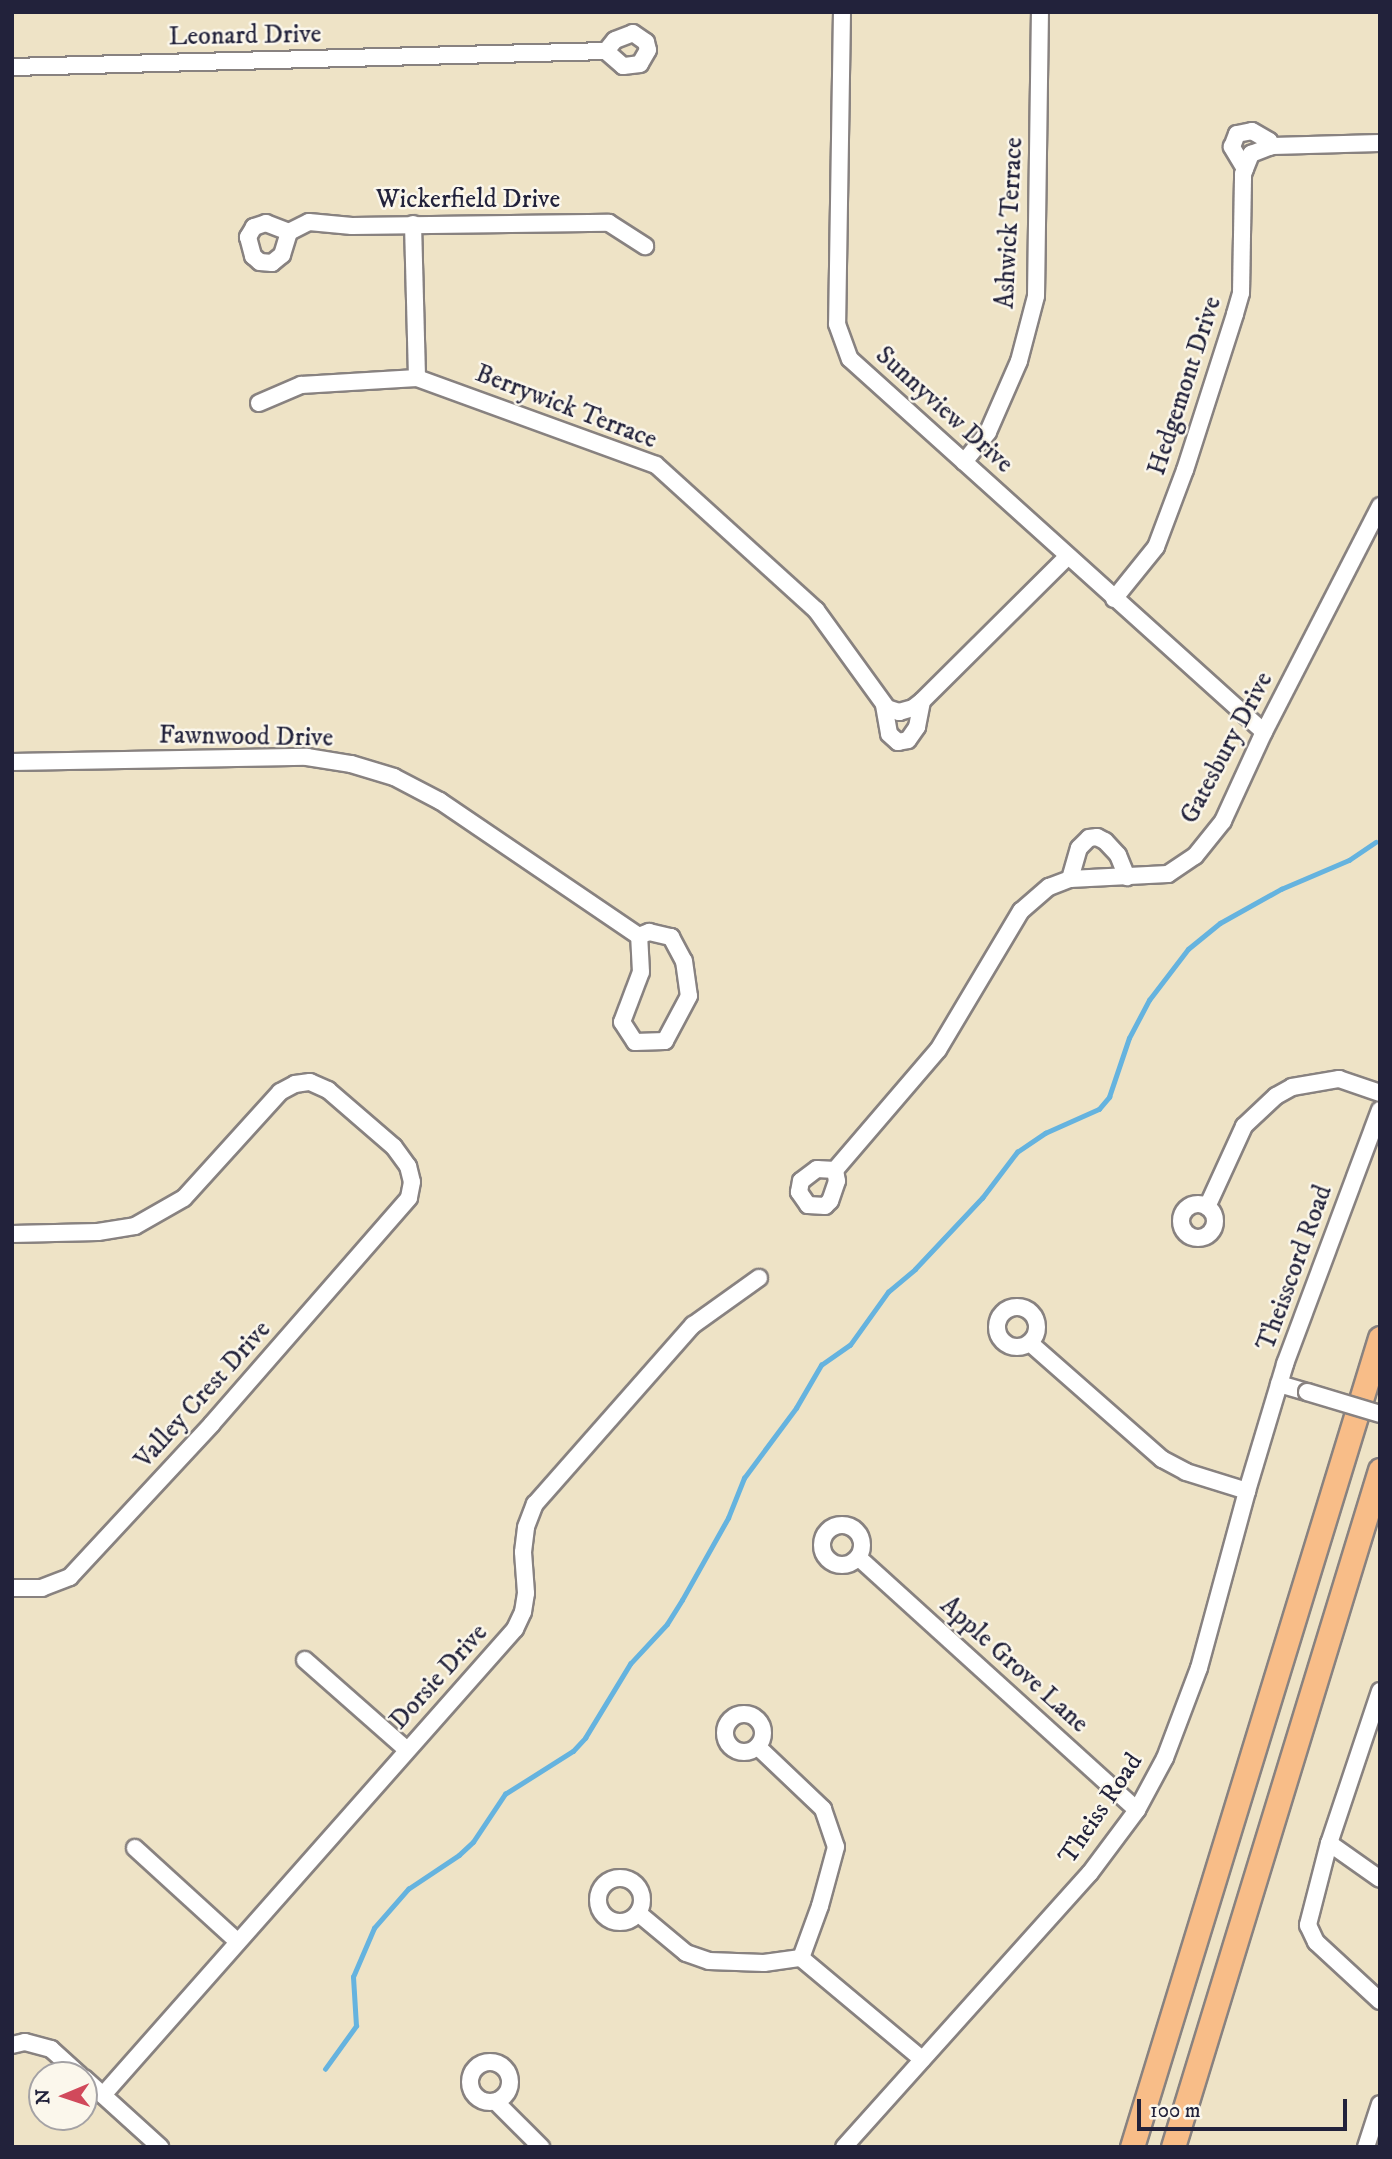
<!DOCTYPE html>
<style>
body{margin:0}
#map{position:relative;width:1392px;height:2159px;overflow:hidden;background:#eee3c6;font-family:"IM FELL DW Pica",serif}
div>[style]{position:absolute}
.stream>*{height:4.5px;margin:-2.25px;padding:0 2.25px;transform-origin:2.25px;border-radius:2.25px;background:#65b3df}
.roads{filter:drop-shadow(2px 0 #888280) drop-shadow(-2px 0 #888280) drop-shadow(0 2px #888280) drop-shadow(0 -2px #888280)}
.minor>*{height:16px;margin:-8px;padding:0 8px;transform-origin:8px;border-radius:8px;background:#fff}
.minor>.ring{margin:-8px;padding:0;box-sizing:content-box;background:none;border:16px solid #fff;border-radius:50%}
.highway>*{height:23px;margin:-11.5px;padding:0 11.5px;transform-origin:11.5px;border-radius:11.5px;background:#f8bd88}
.bridges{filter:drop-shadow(2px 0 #888280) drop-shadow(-2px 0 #888280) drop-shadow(0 2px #888280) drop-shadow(0 -2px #888280)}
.minor-bridge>*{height:16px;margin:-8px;padding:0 8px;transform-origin:8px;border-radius:8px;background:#fff}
span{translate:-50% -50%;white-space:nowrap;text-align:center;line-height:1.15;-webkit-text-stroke:5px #fbf7ec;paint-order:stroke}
.street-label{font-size:26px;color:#22223b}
.frame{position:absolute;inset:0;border:14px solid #22223b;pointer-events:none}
.north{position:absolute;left:28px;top:2061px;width:70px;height:70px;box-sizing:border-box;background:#fbf7ec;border:2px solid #a4a2a5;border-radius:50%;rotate:268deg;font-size:19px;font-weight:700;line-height:28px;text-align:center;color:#22223b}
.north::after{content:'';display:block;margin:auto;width:24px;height:32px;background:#d1495b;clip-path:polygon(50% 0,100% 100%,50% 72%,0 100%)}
.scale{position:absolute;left:1137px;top:2099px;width:210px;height:32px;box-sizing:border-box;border:4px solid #22223b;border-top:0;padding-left:9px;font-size:21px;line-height:24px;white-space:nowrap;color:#22223b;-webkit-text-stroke:5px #fbf7ec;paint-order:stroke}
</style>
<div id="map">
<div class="stream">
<div style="left:325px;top:2069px;width:53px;rotate:-54.2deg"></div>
<div style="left:356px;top:2026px;width:49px;rotate:-93.5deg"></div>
<div style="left:353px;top:1977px;width:53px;rotate:-66.8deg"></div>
<div style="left:374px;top:1928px;width:52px;rotate:-48.9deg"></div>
<div style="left:408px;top:1889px;width:61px;rotate:-33.7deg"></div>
<div style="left:459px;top:1855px;width:19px;rotate:-43deg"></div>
<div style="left:473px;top:1842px;width:58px;rotate:-56.3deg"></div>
<div style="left:505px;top:1794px;width:80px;rotate:-32.3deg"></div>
<div style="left:573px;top:1751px;width:18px;rotate:-47deg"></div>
<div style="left:585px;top:1738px;width:87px;rotate:-58.7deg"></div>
<div style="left:630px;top:1664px;width:54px;rotate:-47.2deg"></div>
<div style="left:667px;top:1624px;width:28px;rotate:-58deg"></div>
<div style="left:682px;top:1600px;width:94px;rotate:-60.7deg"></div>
<div style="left:728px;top:1518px;width:43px;rotate:-68.2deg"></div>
<div style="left:744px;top:1478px;width:87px;rotate:-53.4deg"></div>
<div style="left:796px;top:1408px;width:50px;rotate:-59.8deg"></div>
<div style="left:821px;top:1365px;width:35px;rotate:-35deg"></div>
<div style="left:850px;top:1345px;width:65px;rotate:-54.4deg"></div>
<div style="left:888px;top:1292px;width:35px;rotate:-40deg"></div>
<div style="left:915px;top:1269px;width:98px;rotate:-46.7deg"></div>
<div style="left:982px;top:1198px;width:58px;rotate:-52.7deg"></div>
<div style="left:1017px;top:1152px;width:34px;rotate:-34deg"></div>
<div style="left:1045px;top:1133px;width:59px;rotate:-24deg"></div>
<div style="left:1099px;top:1109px;width:16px;rotate:-50deg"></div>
<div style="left:1109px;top:1097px;width:62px;rotate:-71.3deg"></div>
<div style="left:1129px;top:1038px;width:43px;rotate:-62.2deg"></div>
<div style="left:1149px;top:1000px;width:64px;rotate:-52.6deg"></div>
<div style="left:1188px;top:949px;width:41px;rotate:-39.1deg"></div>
<div style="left:1220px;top:923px;width:70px;rotate:-29.1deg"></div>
<div style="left:1281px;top:889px;width:74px;rotate:-23.1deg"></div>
<div style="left:1349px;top:860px;width:32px;rotate:-34deg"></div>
</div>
<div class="roads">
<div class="minor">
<div style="left:842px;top:12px;width:312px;rotate:90.9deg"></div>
<div style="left:837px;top:324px;width:37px;rotate:70deg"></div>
<div style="left:850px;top:359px;width:557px;rotate:42.02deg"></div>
<div style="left:633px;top:33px;width:16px;rotate:35deg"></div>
<div style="left:646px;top:42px;width:8px;rotate:76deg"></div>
<div style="left:648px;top:50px;width:16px;rotate:120deg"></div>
<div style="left:640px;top:64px;width:17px;rotate:173deg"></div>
<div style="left:623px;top:66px;width:23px;rotate:-139deg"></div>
<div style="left:606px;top:51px;width:14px;rotate:-51deg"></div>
<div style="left:615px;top:40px;width:19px;rotate:-21deg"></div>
<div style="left:12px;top:67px;width:594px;rotate:-1.54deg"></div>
<div style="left:1245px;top:169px;width:26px;rotate:-121deg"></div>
<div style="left:1232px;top:147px;width:14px;rotate:-69deg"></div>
<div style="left:1237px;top:134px;width:15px;rotate:-11deg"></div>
<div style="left:1252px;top:131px;width:20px;rotate:30deg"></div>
<div style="left:1269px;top:141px;width:6px;rotate:81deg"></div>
<div style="left:413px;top:224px;width:154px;rotate:88.5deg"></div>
<div style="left:289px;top:232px;width:25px;rotate:-159deg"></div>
<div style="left:266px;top:223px;width:13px;rotate:162deg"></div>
<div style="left:254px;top:227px;width:12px;rotate:121deg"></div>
<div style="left:248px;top:237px;width:20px;rotate:75deg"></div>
<div style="left:253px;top:256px;width:9px;rotate:41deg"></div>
<div style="left:260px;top:262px;width:12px;rotate:5deg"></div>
<div style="left:272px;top:263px;width:13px;rotate:-39deg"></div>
<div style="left:282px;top:255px;width:24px;rotate:-73deg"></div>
<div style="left:289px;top:232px;width:22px;rotate:-27deg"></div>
<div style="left:309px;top:222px;width:43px;rotate:5.3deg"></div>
<div style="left:352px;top:226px;width:257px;rotate:-0.7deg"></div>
<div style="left:609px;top:223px;width:43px;rotate:32.6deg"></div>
<div style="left:259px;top:403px;width:46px;rotate:-23.2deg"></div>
<div style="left:301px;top:385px;width:116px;rotate:-3.5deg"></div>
<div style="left:417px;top:378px;width:254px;rotate:20deg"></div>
<div style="left:656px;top:465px;width:216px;rotate:42.2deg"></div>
<div style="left:816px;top:610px;width:121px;rotate:54.1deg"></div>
<div style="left:887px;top:708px;width:13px;rotate:18deg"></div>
<div style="left:899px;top:712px;width:15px;rotate:-16deg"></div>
<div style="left:913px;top:708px;width:11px;rotate:-38deg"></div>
<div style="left:922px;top:701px;width:204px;rotate:-44.8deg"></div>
<div style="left:964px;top:462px;width:38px;rotate:-51deg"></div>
<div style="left:988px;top:432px;width:77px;rotate:-66.4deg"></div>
<div style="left:1019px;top:361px;width:67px;rotate:-75.3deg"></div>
<div style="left:1036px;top:296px;width:284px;rotate:-89.2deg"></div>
<div style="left:1114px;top:599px;width:67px;rotate:-51.1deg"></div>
<div style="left:1156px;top:547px;width:82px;rotate:-69.4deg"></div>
<div style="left:1185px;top:470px;width:164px;rotate:-72.2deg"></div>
<div style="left:1235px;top:314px;width:22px;rotate:-74deg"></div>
<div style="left:1241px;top:293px;width:119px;rotate:-89deg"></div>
<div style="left:1243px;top:174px;width:22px;rotate:-68deg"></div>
<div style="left:1251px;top:154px;width:22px;rotate:-21deg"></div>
<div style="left:1272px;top:146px;width:108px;rotate:-1.6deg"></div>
<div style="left:884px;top:705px;width:29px;rotate:80deg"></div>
<div style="left:889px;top:734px;width:12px;rotate:42deg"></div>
<div style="left:898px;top:742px;width:10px;rotate:-11deg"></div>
<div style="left:908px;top:740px;width:16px;rotate:-55deg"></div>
<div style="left:917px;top:727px;width:26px;rotate:-79deg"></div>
<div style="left:12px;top:762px;width:295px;rotate:-1deg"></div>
<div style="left:307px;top:757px;width:45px;rotate:9deg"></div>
<div style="left:351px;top:764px;width:45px;rotate:16.8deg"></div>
<div style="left:394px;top:777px;width:52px;rotate:27.6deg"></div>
<div style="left:440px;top:801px;width:240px;rotate:34.2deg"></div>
<div style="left:1070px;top:879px;width:32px;rotate:-74deg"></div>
<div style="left:1079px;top:848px;width:14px;rotate:-45deg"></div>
<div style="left:1089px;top:838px;width:8px;rotate:-7deg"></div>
<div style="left:1097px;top:837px;width:9px;rotate:27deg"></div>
<div style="left:1105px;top:841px;width:19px;rotate:47deg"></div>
<div style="left:1118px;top:855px;width:24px;rotate:68deg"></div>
<div style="left:649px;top:932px;width:23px;rotate:13deg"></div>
<div style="left:671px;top:937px;width:27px;rotate:62deg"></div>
<div style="left:684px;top:961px;width:35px;rotate:82deg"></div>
<div style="left:689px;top:996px;width:51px;rotate:118.1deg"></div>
<div style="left:665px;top:1041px;width:30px;rotate:178deg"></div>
<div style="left:635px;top:1042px;width:24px;rotate:-123deg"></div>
<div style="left:622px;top:1022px;width:53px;rotate:-69.2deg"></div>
<div style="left:641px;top:972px;width:36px;rotate:-93deg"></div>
<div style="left:639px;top:936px;width:11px;rotate:-22deg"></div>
<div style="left:835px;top:1170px;width:11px;rotate:80deg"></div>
<div style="left:837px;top:1181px;width:21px;rotate:109deg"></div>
<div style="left:830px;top:1201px;width:7px;rotate:135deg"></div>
<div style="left:825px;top:1206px;width:17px;rotate:-177deg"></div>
<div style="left:808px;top:1205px;width:16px;rotate:-125deg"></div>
<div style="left:799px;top:1192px;width:11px;rotate:-80deg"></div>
<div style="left:801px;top:1181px;width:20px;rotate:-37deg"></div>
<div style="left:817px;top:1169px;width:18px;rotate:3deg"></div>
<div style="left:835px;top:1170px;width:158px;rotate:-49.4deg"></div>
<div style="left:938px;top:1050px;width:162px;rotate:-59.2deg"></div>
<div style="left:1021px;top:911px;width:37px;rotate:-41deg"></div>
<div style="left:1049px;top:887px;width:22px;rotate:-21deg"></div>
<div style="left:1070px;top:879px;width:98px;rotate:-2.9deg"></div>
<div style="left:1168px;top:874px;width:32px;rotate:-34deg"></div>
<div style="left:1195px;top:856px;width:45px;rotate:-51.3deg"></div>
<div style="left:1223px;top:821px;width:98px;rotate:-65.3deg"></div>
<div style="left:1264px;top:732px;width:254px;rotate:-62.8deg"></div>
<div class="ring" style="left:1181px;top:1204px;width:18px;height:18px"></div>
<div style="left:1207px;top:1207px;width:89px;rotate:-65.4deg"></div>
<div style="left:1244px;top:1126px;width:44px;rotate:-43.2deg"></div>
<div style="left:1276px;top:1096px;width:18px;rotate:-29deg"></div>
<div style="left:1292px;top:1087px;width:48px;rotate:-9.7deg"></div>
<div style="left:1339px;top:1079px;width:43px;rotate:18.9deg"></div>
<div style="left:12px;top:1234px;width:86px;rotate:-1.3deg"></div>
<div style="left:98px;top:1232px;width:37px;rotate:-9deg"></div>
<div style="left:135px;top:1226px;width:56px;rotate:-29.7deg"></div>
<div style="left:184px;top:1198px;width:143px;rotate:-47.8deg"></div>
<div style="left:280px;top:1092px;width:17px;rotate:-28deg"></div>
<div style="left:295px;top:1084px;width:15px;rotate:-8deg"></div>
<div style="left:310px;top:1082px;width:20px;rotate:24deg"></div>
<div style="left:328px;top:1090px;width:87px;rotate:40.8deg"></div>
<div style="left:394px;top:1147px;width:24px;rotate:54deg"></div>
<div style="left:408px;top:1166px;width:16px;rotate:76deg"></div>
<div style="left:412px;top:1182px;width:16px;rotate:101deg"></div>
<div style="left:409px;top:1198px;width:300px;rotate:131.1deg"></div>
<div style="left:212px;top:1424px;width:209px;rotate:132.9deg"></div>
<div style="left:70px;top:1577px;width:30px;rotate:159deg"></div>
<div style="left:42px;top:1588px;width:30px;rotate:180deg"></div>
<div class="ring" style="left:997px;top:1307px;width:24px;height:24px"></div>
<div style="left:1030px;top:1343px;width:176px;rotate:41.3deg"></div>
<div style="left:1162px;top:1459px;width:27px;rotate:28deg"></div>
<div style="left:1186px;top:1472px;width:64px;rotate:17.3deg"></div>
<div style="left:1279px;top:1384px;width:29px;rotate:16deg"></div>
<div class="ring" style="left:822px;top:1525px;width:24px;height:24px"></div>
<div style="left:859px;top:1558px;width:375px;rotate:42.2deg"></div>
<div style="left:305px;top:1660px;width:136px;rotate:41.4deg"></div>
<div style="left:1380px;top:1691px;width:160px;rotate:108.5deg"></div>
<div style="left:1329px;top:1843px;width:85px;rotate:104.4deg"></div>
<div style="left:1308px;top:1925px;width:19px;rotate:65deg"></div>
<div style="left:1316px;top:1942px;width:87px;rotate:42.7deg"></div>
<div class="ring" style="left:725px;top:1714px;width:22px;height:22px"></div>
<div style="left:758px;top:1747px;width:90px;rotate:43.6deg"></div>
<div style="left:823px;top:1809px;width:40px;rotate:71.1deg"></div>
<div style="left:836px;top:1847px;width:61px;rotate:105.2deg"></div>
<div style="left:820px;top:1906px;width:55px;rotate:110.1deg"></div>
<div style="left:1329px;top:1843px;width:62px;rotate:35.2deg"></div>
<div style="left:135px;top:1848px;width:138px;rotate:42.4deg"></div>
<div class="ring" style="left:598px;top:1878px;width:28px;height:28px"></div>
<div style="left:638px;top:1913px;width:62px;rotate:39.8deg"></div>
<div style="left:686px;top:1953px;width:24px;rotate:19deg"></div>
<div style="left:709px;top:1961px;width:55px;rotate:2.1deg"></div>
<div style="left:764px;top:1963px;width:37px;rotate:-8deg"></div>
<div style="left:801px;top:1958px;width:158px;rotate:39.9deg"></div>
<div style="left:12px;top:2045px;width:13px;rotate:-13deg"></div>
<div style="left:25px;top:2042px;width:27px;rotate:15deg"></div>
<div style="left:51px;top:2049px;width:39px;rotate:42deg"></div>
<div class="ring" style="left:470px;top:2062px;width:24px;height:24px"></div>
<div style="left:84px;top:2078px;width:103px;rotate:42.2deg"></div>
<div style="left:103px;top:2095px;width:622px;rotate:-48.52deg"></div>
<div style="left:515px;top:1629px;width:19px;rotate:-65deg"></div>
<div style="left:523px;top:1612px;width:19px;rotate:-81deg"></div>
<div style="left:526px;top:1593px;width:41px;rotate:-94.2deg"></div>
<div style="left:523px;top:1552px;width:25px;rotate:-83deg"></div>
<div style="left:526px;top:1527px;width:25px;rotate:-69deg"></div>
<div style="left:535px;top:1504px;width:239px;rotate:-48.6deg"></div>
<div style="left:693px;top:1325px;width:81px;rotate:-35.5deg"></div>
<div style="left:496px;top:2102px;width:64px;rotate:45deg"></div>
<div style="left:844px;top:2147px;width:368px;rotate:-48.1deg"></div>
<div style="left:1090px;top:1873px;width:79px;rotate:-53.3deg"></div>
<div style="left:1137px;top:1810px;width:59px;rotate:-61.7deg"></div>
<div style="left:1165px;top:1758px;width:96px;rotate:-69.3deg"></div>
<div style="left:1199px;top:1668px;width:183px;rotate:-74.8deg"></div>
<div style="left:1247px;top:1491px;width:133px;rotate:-73.3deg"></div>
<div style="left:1285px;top:1364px;width:271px;rotate:-69.5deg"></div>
<div style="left:1366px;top:2147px;width:45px;rotate:-72deg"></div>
</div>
<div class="highway">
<div style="left:1132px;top:2147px;width:846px;rotate:-72.96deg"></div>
<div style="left:1173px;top:2147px;width:708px;rotate:-73deg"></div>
</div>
</div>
<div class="bridges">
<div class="minor-bridge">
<div style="left:1307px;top:1392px;width:76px;rotate:16.8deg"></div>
</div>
</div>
<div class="street-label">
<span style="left:245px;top:36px;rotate:-1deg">Leonard Drive</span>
<span style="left:468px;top:200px">Wickerfield Drive</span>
<span style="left:1010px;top:223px;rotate:-87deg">Ashwick Terrace</span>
<span style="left:1185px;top:386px;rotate:-72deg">Hedgemont Drive</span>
<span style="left:566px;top:407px;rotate:21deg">Berrywick Terrace</span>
<span style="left:944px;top:410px;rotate:42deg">Sunnyview Drive</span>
<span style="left:246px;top:737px;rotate:1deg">Fawnwood Drive</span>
<span style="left:1227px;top:748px;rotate:-62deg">Gatesbury Drive</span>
<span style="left:1295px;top:1268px;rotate:-70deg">Theisscord Road</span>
<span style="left:203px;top:1395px;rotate:-48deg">Valley Crest Drive</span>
<span style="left:1014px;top:1665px;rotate:42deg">Apple Grove Lane</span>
<span style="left:439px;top:1677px;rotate:-48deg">Dorsie Drive</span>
<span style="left:1101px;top:1809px;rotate:-56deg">Theiss Road</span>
</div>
<div class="frame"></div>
<div class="north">N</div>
<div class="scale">100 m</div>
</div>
